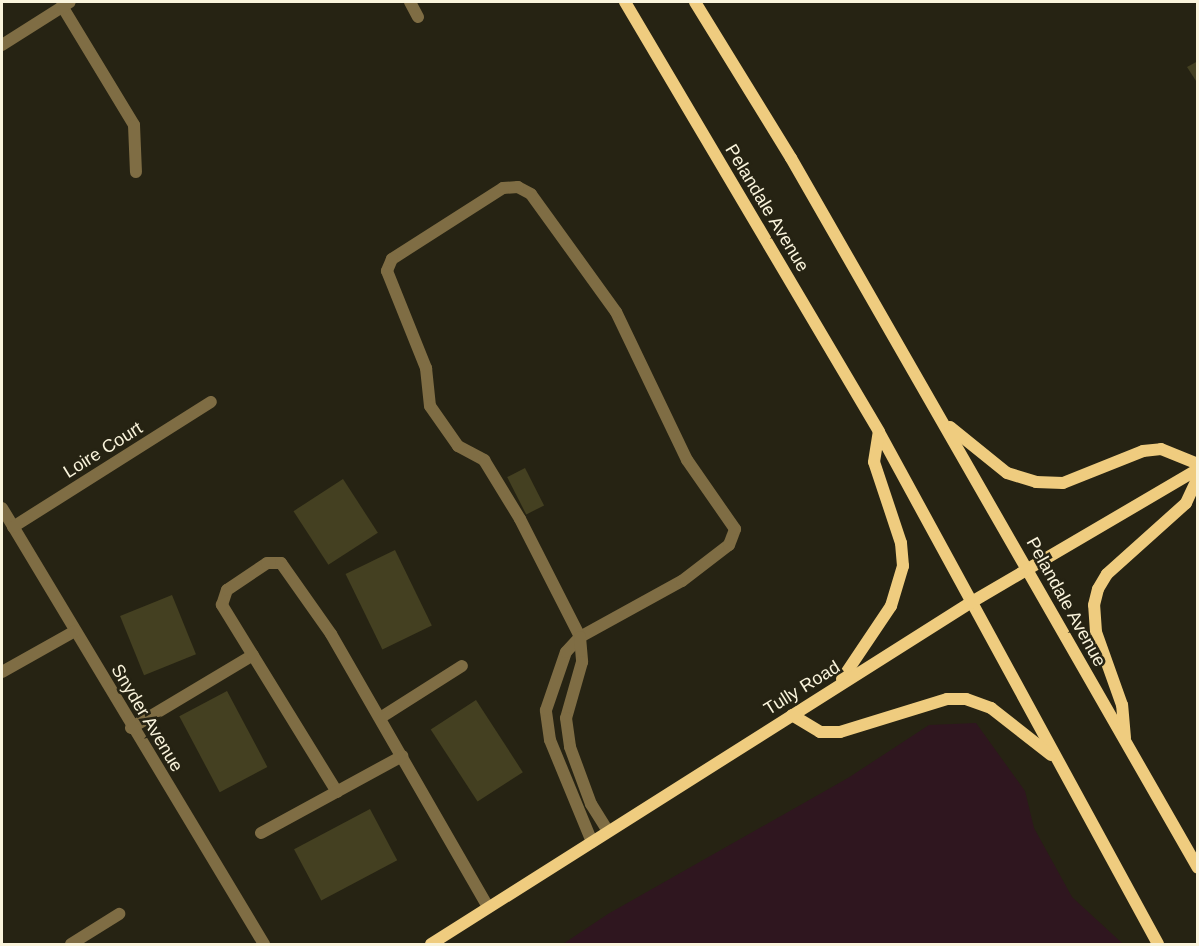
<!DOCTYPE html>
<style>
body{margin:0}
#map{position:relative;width:1199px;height:946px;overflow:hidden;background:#262313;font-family:Helvetica,sans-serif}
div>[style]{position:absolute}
.green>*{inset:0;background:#2f161f}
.building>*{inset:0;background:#444021;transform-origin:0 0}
.service>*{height:12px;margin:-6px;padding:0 6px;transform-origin:6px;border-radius:6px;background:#7f6d44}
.minor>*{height:12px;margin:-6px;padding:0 6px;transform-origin:6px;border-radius:6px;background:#7f6d44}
.secondary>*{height:12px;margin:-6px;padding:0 6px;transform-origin:6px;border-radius:6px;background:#efcc7f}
span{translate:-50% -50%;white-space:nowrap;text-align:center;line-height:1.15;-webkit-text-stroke:5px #262313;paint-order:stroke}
.street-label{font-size:18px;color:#faf4dc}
.frame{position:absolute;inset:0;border:3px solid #faf4dc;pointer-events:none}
</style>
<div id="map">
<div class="green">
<div style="clip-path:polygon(976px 723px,1025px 791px,1034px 828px,1072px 897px,1123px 944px,563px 944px,608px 914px,848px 778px,929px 725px)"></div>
</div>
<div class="building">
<div style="clip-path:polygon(1198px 61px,1198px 84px,1187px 67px)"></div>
<div style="left:525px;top:468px;width:42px;height:20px;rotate:63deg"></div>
<div style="left:343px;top:479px;width:64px;height:59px;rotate:57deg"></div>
<div style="left:395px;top:550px;width:84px;height:55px;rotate:64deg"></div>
<div style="left:172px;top:595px;width:64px;height:56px;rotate:68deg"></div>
<div style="left:227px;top:691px;width:86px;height:54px;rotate:62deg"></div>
<div style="left:476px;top:700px;width:86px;height:54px;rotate:57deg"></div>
<div style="left:370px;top:809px;width:58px;height:86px;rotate:62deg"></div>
</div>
<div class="service">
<div style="left:380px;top:718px;width:97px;rotate:-32.4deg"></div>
<div style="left:131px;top:728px;width:142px;rotate:-30.9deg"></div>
<div style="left:337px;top:792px;width:220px;rotate:-121.6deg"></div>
<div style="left:222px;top:605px;width:16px;rotate:-72deg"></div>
<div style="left:227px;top:590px;width:48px;rotate:-34deg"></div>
<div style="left:267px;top:563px;width:14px"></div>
<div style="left:281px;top:563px;width:87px;rotate:54.8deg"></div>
<div style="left:331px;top:634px;width:315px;rotate:60.1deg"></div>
<div style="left:261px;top:833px;width:161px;rotate:-28.6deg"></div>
<div style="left:592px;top:842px;width:110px;rotate:-112.4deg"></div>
<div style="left:550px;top:740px;width:30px;rotate:-98deg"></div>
<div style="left:546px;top:710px;width:61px;rotate:-71deg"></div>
<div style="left:566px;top:652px;width:21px;rotate:-47deg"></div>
<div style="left:580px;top:637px;width:116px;rotate:-28.8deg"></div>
<div style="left:682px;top:581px;width:59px;rotate:-37.5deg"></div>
<div style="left:729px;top:545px;width:17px;rotate:-69deg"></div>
<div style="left:735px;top:529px;width:84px;rotate:-124.8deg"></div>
<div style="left:687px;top:460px;width:164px;rotate:-115.6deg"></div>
<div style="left:616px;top:312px;width:145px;rotate:-125.8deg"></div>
<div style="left:531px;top:194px;width:15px;rotate:-152deg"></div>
<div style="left:518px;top:187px;width:15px;rotate:176deg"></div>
<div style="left:503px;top:188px;width:132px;rotate:147.4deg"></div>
<div style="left:392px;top:259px;width:13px;rotate:113deg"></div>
<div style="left:387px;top:271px;width:105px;rotate:68.1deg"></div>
<div style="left:426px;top:368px;width:38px;rotate:84deg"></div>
<div style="left:430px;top:406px;width:49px;rotate:55deg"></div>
<div style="left:458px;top:446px;width:30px;rotate:28deg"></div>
<div style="left:484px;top:460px;width:69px;rotate:58.6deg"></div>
<div style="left:520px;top:519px;width:132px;rotate:63deg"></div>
<div style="left:580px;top:637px;width:25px;rotate:85deg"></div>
<div style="left:582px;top:662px;width:58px;rotate:105.9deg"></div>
<div style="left:566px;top:718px;width:29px;rotate:82deg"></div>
<div style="left:570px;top:747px;width:61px;rotate:69.8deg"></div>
<div style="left:591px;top:804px;width:32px;rotate:58deg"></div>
</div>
<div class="minor">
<div style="left:410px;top:2px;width:17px;rotate:62deg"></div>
<div style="left:62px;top:6px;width:139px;rotate:58.8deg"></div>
<div style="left:134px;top:125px;width:47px;rotate:87.6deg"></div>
<div style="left:2px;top:45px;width:80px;rotate:-32.3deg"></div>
<div style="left:2px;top:508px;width:509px;rotate:59deg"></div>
<div style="left:13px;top:527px;width:234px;rotate:-32.3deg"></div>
<div style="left:2px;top:672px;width:84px;rotate:-29.3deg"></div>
<div style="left:71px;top:944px;width:57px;rotate:-32deg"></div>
</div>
<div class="secondary">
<div style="left:625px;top:2px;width:499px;rotate:59.4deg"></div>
<div style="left:879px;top:432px;width:583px;rotate:61.41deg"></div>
<div style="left:695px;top:2px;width:183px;rotate:58.4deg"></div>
<div style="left:791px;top:158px;width:818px;rotate:60.18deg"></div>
<div style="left:950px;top:427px;width:73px;rotate:38.9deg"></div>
<div style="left:1007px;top:473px;width:30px;rotate:17deg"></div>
<div style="left:1036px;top:482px;width:27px;rotate:2deg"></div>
<div style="left:1063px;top:483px;width:86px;rotate:-21.8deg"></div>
<div style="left:1143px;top:451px;width:18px;rotate:-6deg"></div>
<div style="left:1161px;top:449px;width:40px;rotate:22deg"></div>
<div style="left:842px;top:679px;width:88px;rotate:-56.1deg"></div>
<div style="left:891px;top:606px;width:42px;rotate:-73.3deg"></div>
<div style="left:903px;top:566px;width:23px;rotate:-95deg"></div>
<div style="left:901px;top:543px;width:85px;rotate:-108.4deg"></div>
<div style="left:874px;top:462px;width:30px;rotate:-81deg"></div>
<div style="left:792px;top:715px;width:33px;rotate:31deg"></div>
<div style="left:820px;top:732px;width:20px"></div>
<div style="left:840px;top:732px;width:112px;rotate:-17.1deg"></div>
<div style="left:947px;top:699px;width:19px"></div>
<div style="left:966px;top:699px;width:27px;rotate:20deg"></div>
<div style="left:991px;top:708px;width:76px;rotate:38.1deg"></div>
<div style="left:1125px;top:738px;width:33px;rotate:-95deg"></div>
<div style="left:1122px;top:705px;width:77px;rotate:-109.6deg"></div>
<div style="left:1096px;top:632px;width:27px;rotate:-94deg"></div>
<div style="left:1094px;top:605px;width:16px;rotate:-76deg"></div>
<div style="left:1098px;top:589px;width:17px;rotate:-59deg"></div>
<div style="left:1107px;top:574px;width:106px;rotate:-41.9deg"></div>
<div style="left:1186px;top:503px;width:29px;rotate:-65deg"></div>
<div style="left:431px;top:944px;width:638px;rotate:-32.32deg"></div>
<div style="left:970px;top:603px;width:264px;rotate:-30.4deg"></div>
</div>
<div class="street-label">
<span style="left:767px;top:208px;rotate:59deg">Pelandale Avenue</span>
<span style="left:103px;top:450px;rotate:-32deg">Loire Court</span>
<span style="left:1066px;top:602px;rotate:61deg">Pelandale Avenue</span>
<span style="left:802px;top:688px;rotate:-32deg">Tully Road</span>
<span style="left:147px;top:718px;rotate:59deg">Snyder Avenue</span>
</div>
<div class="frame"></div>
</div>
